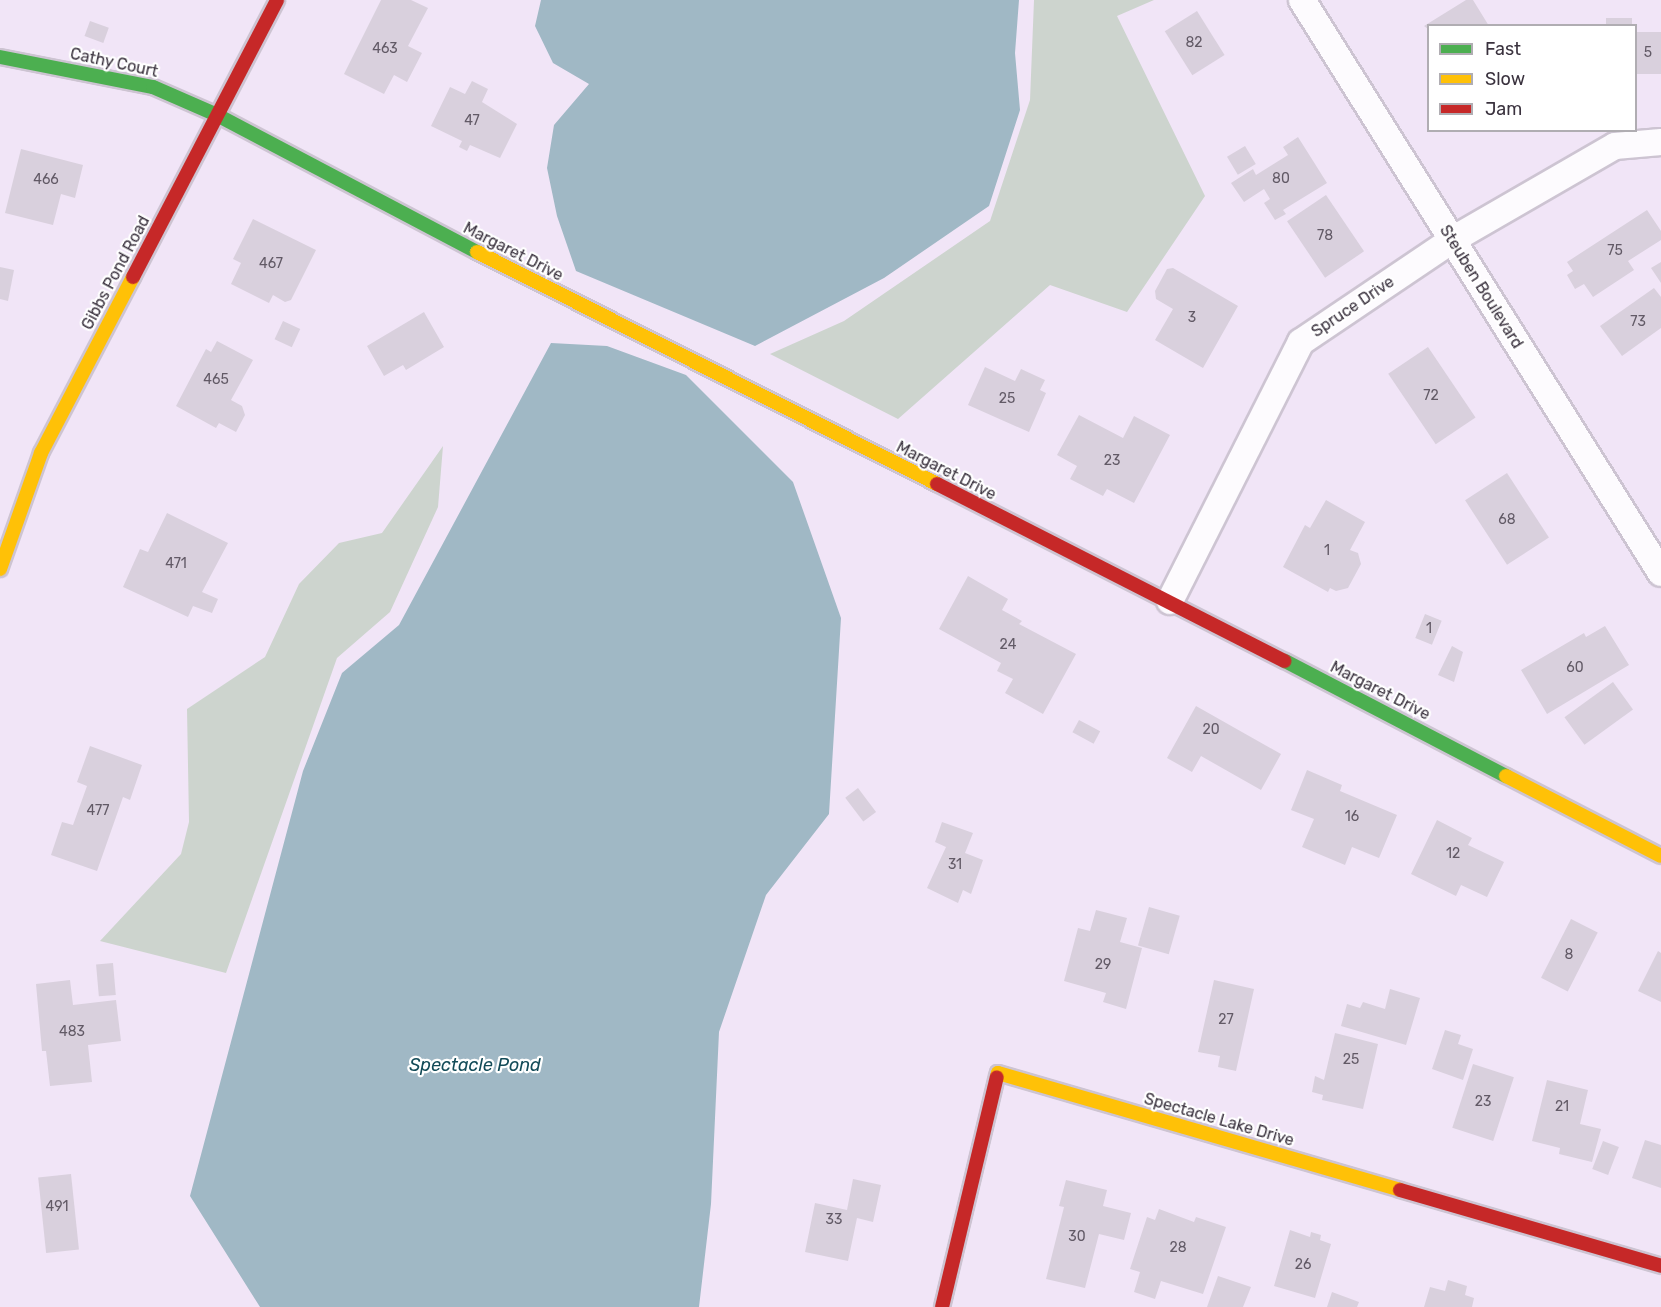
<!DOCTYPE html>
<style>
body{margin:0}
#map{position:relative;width:1661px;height:1307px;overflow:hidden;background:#f1e5f7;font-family:Rubik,sans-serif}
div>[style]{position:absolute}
.green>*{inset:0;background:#cdd4ce}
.water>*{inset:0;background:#a0b8c5}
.building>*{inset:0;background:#d9d0dd;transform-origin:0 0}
.roads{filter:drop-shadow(2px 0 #cdc4d2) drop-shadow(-2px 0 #cdc4d2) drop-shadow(0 2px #cdc4d2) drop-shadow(0 -2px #cdc4d2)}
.street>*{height:26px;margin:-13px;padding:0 13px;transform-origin:13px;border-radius:13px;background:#fdfbfe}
.fast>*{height:14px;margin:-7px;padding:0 7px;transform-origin:7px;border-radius:7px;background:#4caf50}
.slow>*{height:14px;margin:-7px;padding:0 7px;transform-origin:7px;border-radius:7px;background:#ffc107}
.jam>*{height:14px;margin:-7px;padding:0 7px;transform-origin:7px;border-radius:7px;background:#c62828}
span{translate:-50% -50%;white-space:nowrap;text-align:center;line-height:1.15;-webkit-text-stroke:4.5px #fff;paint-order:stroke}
.number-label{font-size:14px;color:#625a66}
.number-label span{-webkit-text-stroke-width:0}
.street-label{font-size:16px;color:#3a323e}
.water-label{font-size:18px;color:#134b58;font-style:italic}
.legend{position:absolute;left:1427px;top:24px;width:210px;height:108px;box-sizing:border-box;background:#fff;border:2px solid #b0adb2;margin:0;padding:8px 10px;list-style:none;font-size:18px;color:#3a323e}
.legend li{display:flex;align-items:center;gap:12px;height:30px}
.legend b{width:30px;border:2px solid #b0adb2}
</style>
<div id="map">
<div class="green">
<div style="clip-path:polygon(1034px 0,1154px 0,1117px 16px,1205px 196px,1127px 312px,1050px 285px,898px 419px,770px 354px,844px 321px,990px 221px,1030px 100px)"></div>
<div style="clip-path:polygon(443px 446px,438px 507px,390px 612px,337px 658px,226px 973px,100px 941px,181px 854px,189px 822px,187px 709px,265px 657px,299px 584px,339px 543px,382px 533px)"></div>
</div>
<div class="water">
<div style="clip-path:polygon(541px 0,1019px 0,1015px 53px,1020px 110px,989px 206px,884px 278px,755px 346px,576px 271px,557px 216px,547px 168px,554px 125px,589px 84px,553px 63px,535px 26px)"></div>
<div style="clip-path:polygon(551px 343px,607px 346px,686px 375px,793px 482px,841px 618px,829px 814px,766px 895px,719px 1032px,711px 1204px,699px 1307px,260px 1307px,190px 1196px,303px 771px,342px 673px,399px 625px)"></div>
</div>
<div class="building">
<div style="clip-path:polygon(381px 0,411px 0,428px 8px,408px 46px,422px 53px,407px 82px,394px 75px,384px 94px,344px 74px)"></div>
<div style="clip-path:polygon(1466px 0,1473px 0,1489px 26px,1428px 26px,1428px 29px,1424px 26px)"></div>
<div style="left:1197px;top:11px;width:52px;height:38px;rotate:58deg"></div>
<div style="left:1606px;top:18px;width:26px;height:8px"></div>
<div style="left:90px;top:21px;width:20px;height:16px;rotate:20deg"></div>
<div style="left:1636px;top:32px;width:25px;height:42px"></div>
<div style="clip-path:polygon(472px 81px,488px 89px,482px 102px,517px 124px,500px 158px,470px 145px,467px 151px,459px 147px,462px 141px,431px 126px,450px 87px,465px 94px)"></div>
<div style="clip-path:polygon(1298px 137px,1327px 183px,1283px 210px,1286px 214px,1275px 220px,1264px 203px,1270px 199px,1264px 189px,1244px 202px,1231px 183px,1253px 169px,1256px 175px,1288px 155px,1283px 147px)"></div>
<div style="left:1245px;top:146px;width:21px;height:21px;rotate:59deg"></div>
<div style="clip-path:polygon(21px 149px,83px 165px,75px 198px,61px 194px,53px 225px,5px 213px)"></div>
<div style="left:1326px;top:195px;width:68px;height:47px;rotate:56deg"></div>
<div style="clip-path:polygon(1647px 210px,1661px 231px,1661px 240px,1628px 261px,1634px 270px,1593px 297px,1584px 284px,1575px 289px,1567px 275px,1573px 271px,1567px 262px)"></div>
<div style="clip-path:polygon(253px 219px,316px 250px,291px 300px,285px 302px,273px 295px,269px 303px,231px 284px,241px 263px,233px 259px)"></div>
<div style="clip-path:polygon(1661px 262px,1661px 283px,1651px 268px)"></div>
<div style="clip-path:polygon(0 267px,14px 270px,8px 301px,0 299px)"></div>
<div style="clip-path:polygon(1173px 268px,1238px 306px,1203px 368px,1155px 340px,1173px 309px,1156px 299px,1155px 291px,1167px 269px)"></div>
<div style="clip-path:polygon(1654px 288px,1661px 297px,1661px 328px,1622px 356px,1600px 326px)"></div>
<div style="clip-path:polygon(424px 312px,444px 347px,406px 370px,403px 365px,384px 376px,367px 346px)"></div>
<div style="left:283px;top:321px;width:19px;height:20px;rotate:25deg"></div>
<div style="clip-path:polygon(217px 341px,253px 360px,231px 400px,242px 406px,245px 415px,236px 432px,219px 423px,216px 428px,176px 406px,206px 349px,211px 352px)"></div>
<div style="left:1428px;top:347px;width:85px;height:48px;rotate:56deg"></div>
<div style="clip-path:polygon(985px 367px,1015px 381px,1021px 369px,1045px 380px,1040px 390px,1046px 393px,1029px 432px,968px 405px)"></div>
<div style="clip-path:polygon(1079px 415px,1123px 438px,1134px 416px,1170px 435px,1134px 503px,1107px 489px,1103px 496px,1070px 479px,1077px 466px,1057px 455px)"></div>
<div style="left:1507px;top:473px;width:77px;height:50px;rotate:57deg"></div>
<div style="clip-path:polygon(1326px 500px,1365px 522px,1350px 550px,1358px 553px,1361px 564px,1348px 588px,1336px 591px,1330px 588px,1328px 592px,1283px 567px,1305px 525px,1310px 528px)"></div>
<div style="clip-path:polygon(167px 513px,228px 543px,202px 592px,218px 599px,212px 613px,193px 606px,188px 617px,123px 587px,140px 549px,148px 552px)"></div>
<div style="clip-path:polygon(968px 576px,1008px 599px,1002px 610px,1022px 621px,1019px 624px,1076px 654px,1043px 714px,1005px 693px,1013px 679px,997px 671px,1001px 663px,939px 629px)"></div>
<div style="left:1425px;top:614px;width:18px;height:26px;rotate:22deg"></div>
<div style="clip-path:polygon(1605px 626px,1629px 665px,1547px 714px,1521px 670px,1584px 633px,1586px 637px)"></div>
<div style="clip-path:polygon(1452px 646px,1463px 652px,1454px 682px,1438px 675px)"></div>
<div style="left:1613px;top:682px;width:34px;height:60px;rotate:54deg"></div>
<div style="clip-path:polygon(1196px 706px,1281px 754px,1261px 790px,1201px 756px,1192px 772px,1167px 758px)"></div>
<div style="left:1079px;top:720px;width:24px;height:14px;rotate:28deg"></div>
<div style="clip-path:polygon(90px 746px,142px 765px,130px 800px,123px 797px,97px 871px,51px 855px,62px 822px,73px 825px,87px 786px,77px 782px)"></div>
<div style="clip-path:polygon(1307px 770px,1342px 785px,1340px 791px,1397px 815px,1379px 858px,1352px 847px,1345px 865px,1302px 847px,1314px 819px,1291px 810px)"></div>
<div style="left:858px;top:788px;width:30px;height:16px;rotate:53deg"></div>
<div style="clip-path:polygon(1437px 820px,1472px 838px,1468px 845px,1504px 862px,1487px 897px,1461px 885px,1456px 896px,1411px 874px)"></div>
<div style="clip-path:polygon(942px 822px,973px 833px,965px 853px,983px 860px,971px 894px,963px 890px,958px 903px,927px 888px,946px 847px,935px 842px)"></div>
<div style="left:1149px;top:907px;width:32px;height:40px;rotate:16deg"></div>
<div style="clip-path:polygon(1096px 910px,1127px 918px,1120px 942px,1142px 948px,1126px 1009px,1103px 1002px,1106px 993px,1064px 981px,1078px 928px,1090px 931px)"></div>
<div style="left:1571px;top:919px;width:30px;height:66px;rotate:27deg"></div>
<div style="clip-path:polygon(1658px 951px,1661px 953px,1661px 1002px,1638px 991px)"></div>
<div style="left:113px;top:963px;width:32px;height:17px;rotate:85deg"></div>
<div style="clip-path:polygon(70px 980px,73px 1005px,116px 1000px,121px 1041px,88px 1045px,92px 1082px,50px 1086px,46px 1051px,42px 1051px,36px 984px)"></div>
<div style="clip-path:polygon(1214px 980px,1254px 989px,1236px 1071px,1218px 1067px,1220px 1056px,1198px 1052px)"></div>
<div style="clip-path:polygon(1390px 989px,1420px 998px,1406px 1045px,1341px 1026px,1347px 1004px,1360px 1008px,1363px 1002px,1385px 1009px)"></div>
<div style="clip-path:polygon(1445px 1030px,1461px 1035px,1458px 1044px,1473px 1049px,1463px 1080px,1432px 1069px)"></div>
<div style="clip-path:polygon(1335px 1033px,1378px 1044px,1363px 1109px,1322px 1100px,1323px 1095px,1312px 1092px,1315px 1076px,1324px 1080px)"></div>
<div style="left:1473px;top:1064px;width:43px;height:67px;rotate:18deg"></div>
<div style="clip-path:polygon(1547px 1080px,1588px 1090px,1580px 1124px,1601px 1129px,1592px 1162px,1559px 1154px,1560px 1148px,1532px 1141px)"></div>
<div style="clip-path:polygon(1645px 1140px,1661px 1145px,1661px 1188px,1632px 1178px)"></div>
<div style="left:1603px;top:1141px;width:17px;height:30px;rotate:21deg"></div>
<div style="left:71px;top:1174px;width:76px;height:33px;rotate:84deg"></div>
<div style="clip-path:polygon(853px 1179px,881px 1185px,873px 1222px,857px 1218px,848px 1261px,805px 1252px,815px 1203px,847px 1210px)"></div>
<div style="clip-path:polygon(1066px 1180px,1107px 1190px,1103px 1206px,1131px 1213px,1124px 1240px,1099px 1234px,1085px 1288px,1046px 1279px,1064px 1207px,1059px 1206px)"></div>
<div style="clip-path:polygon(1159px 1209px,1194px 1222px,1196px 1217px,1226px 1227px,1203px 1294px,1161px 1281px,1155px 1299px,1134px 1292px,1140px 1272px,1130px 1269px,1147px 1217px,1155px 1220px)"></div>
<div style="clip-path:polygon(1290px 1230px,1310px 1237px,1311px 1232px,1321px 1235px,1320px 1240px,1331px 1244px,1315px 1298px,1274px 1286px)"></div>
<div style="clip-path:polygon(1218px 1276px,1251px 1287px,1243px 1307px,1207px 1307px)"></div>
<div style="clip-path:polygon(1448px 1280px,1467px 1286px,1465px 1295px,1474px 1298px,1472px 1307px,1424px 1307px,1430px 1287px,1445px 1291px)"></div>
<div style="clip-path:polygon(1332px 1292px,1359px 1302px,1357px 1307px,1327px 1307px)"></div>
</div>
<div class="roads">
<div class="street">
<div style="left:1302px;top:0;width:676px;rotate:57.93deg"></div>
<div style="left:1170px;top:601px;width:290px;rotate:-63.2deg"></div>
<div style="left:1301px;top:342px;width:182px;rotate:-34deg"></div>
<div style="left:1452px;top:240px;width:188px;rotate:-30deg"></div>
<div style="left:1615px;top:146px;width:46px;rotate:-5deg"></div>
</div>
<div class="fast">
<div style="left:0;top:57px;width:156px;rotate:11.1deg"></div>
<div style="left:153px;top:87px;width:70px;rotate:23.6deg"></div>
<div style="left:217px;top:115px;width:294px;rotate:27.8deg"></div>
<div style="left:1285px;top:661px;width:249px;rotate:27.5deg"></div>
</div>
<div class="slow">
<div style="left:477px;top:252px;width:515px;rotate:26.76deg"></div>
<div style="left:0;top:569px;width:123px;rotate:-70.5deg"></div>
<div style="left:41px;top:453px;width:199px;rotate:-62.4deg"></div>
<div style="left:1506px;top:776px;width:174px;rotate:27.3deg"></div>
<div style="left:997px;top:1077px;width:4px;rotate:-76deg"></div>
<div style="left:998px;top:1073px;width:419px;rotate:16.2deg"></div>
</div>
<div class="jam">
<div style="left:133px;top:277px;width:312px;rotate:-62.5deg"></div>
<div style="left:937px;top:484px;width:390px;rotate:27deg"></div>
<div style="left:1400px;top:1190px;width:272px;rotate:16.2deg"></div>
<div style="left:942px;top:1307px;width:236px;rotate:-76.6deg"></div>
</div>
</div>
<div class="number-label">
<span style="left:1194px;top:43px">82</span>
<span style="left:385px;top:49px">463</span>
<span style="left:1648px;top:53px">5</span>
<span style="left:472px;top:121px">47</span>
<span style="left:1281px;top:179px">80</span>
<span style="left:46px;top:180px">466</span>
<span style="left:1325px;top:236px">78</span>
<span style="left:1615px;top:251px">75</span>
<span style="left:271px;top:264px">467</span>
<span style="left:1192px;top:318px">3</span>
<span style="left:1638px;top:322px">73</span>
<span style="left:216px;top:380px">465</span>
<span style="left:1431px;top:396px">72</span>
<span style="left:1007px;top:399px">25</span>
<span style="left:1112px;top:461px">23</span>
<span style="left:1507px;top:520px">68</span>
<span style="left:1327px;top:551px">1</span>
<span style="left:176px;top:564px">471</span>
<span style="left:1429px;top:629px">1</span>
<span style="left:1008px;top:645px">24</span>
<span style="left:1575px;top:668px">60</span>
<span style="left:1211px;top:730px">20</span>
<span style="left:98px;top:811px">477</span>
<span style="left:1352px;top:817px">16</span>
<span style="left:1453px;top:854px">12</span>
<span style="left:955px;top:865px">31</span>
<span style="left:1569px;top:955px">8</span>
<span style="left:1103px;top:965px">29</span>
<span style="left:1226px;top:1020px">27</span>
<span style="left:72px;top:1032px">483</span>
<span style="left:1351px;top:1060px">25</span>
<span style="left:1483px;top:1102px">23</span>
<span style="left:1562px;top:1107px">21</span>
<span style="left:57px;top:1207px">491</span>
<span style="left:834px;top:1220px">33</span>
<span style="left:1077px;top:1237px">30</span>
<span style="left:1178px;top:1248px">28</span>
<span style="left:1303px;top:1265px">26</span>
</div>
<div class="street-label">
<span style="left:114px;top:63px;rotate:12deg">Cathy Court</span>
<span style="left:513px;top:252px;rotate:27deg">Margaret Drive</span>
<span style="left:116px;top:273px;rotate:-62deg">Gibbs Pond Road</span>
<span style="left:1481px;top:287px;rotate:58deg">Steuben Boulevard</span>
<span style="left:1353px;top:307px;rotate:-34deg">Spruce Drive</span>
<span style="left:946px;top:471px;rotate:27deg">Margaret Drive</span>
<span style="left:1380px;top:691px;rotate:27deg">Margaret Drive</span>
<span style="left:1219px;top:1120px;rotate:16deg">Spectacle Lake Drive</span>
</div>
<div class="water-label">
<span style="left:475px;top:1065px">Spectacle Pond</span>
</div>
<ul class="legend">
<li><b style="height:8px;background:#4caf50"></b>Fast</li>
<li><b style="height:8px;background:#ffc107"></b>Slow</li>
<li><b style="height:8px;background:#c62828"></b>Jam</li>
</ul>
</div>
